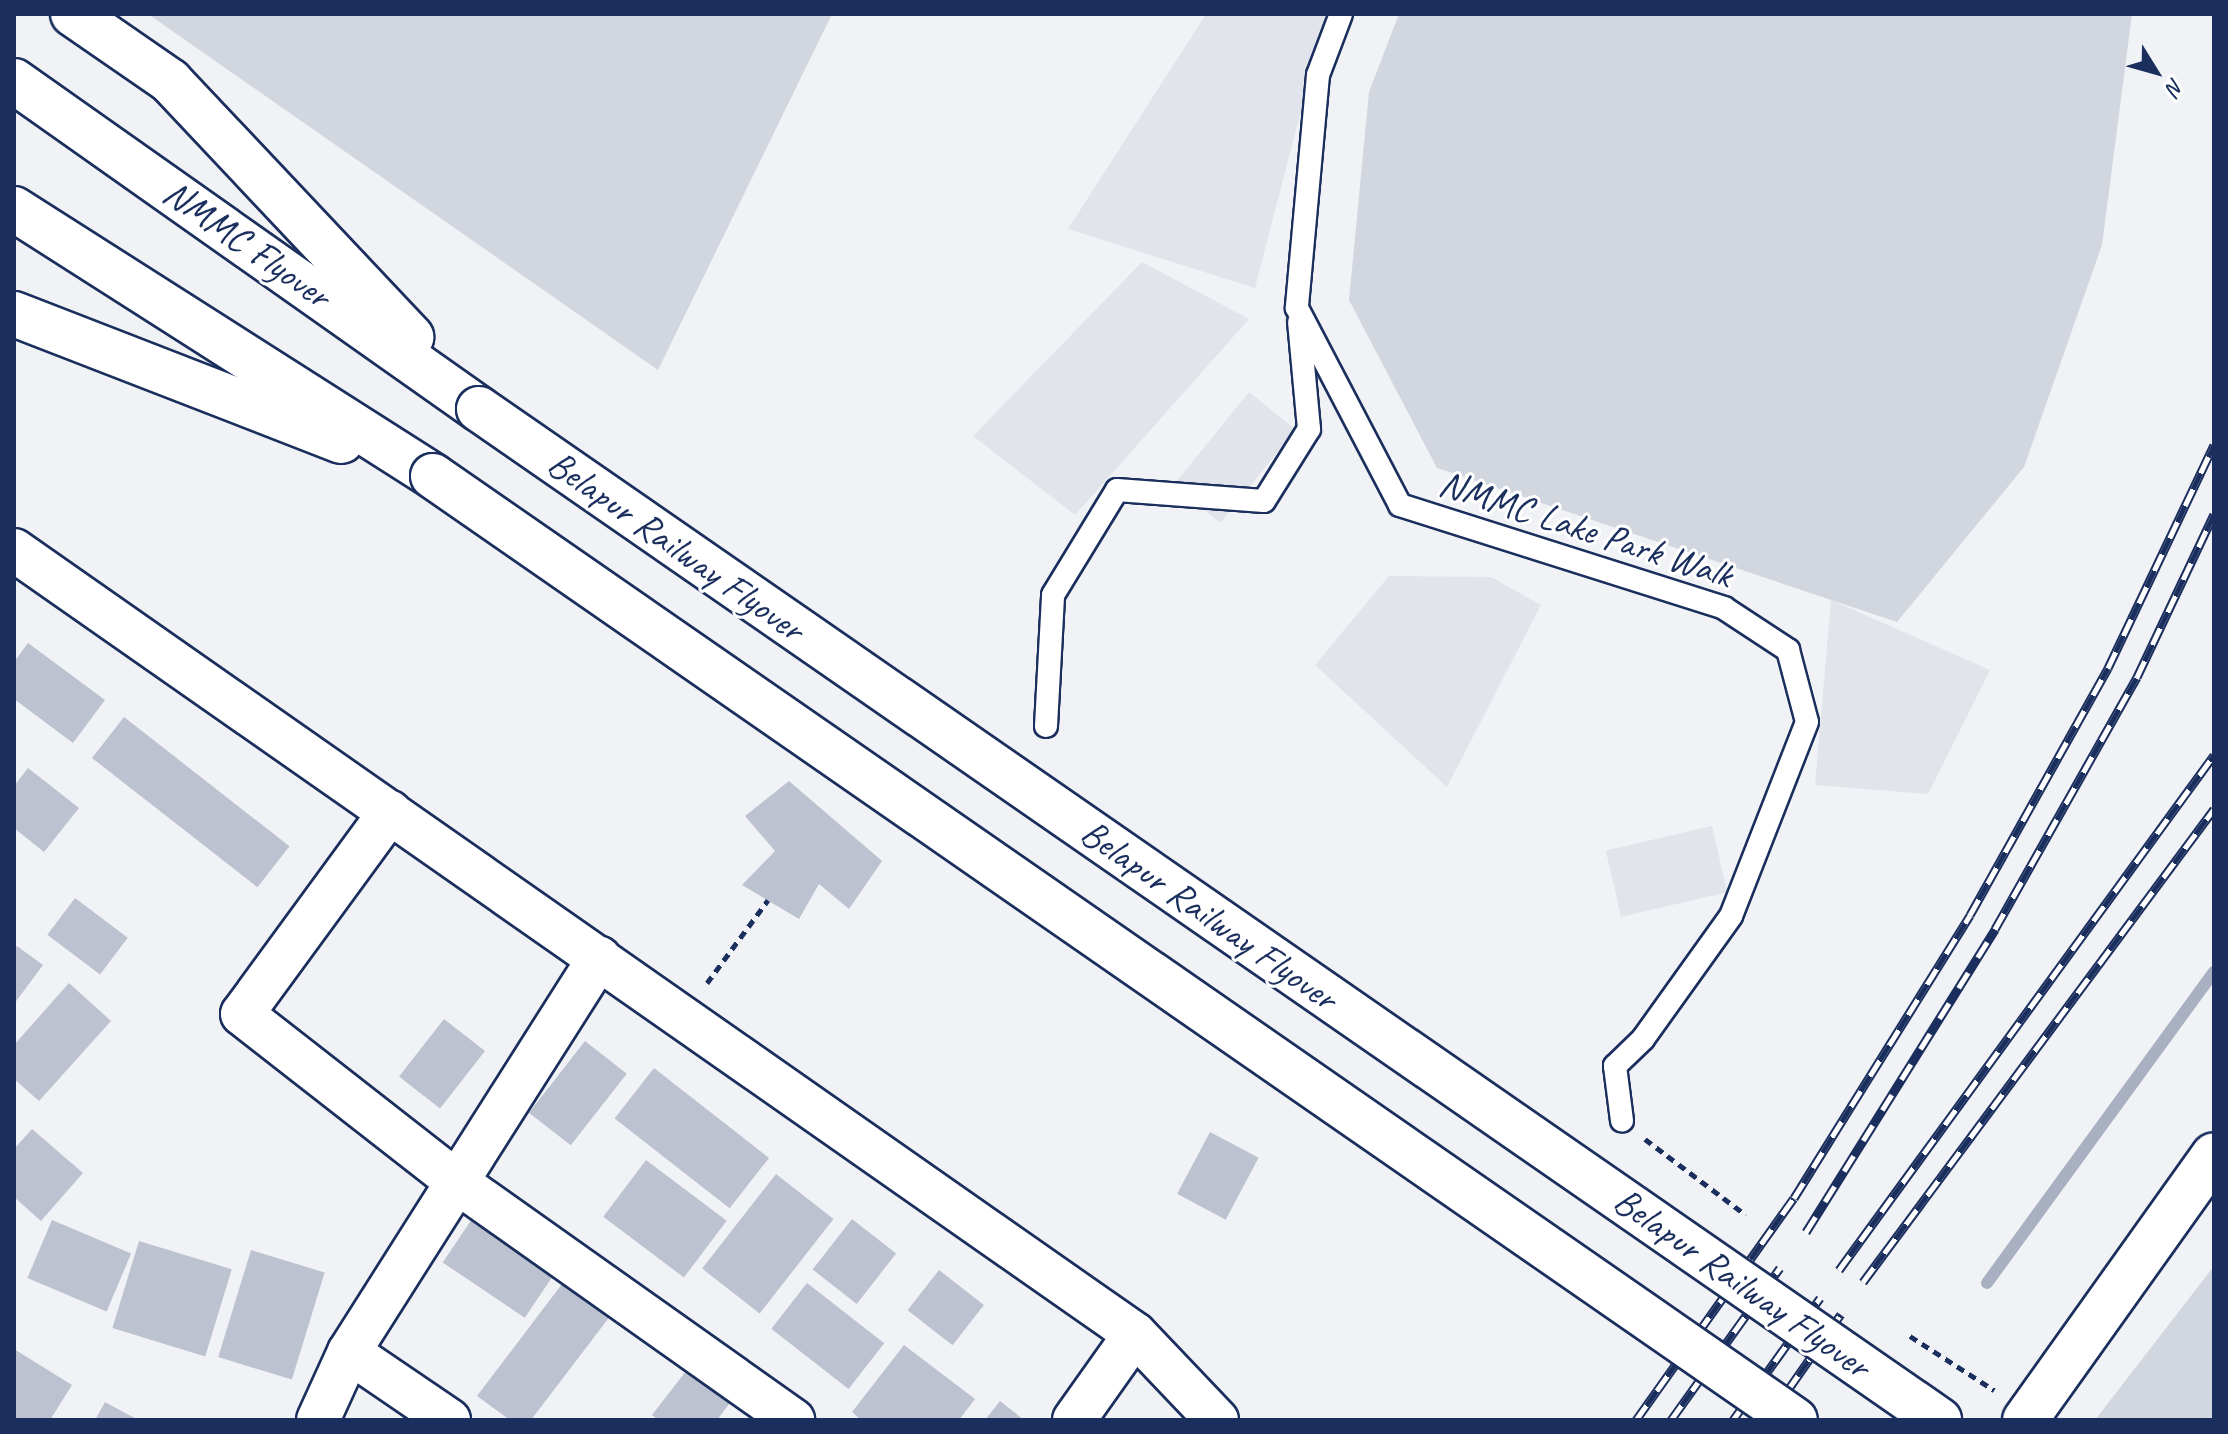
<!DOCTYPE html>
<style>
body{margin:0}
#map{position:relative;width:2228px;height:1434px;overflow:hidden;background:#f1f2f5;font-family:Caveat,sans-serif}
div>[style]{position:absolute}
.built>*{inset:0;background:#e1e4ea;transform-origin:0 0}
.green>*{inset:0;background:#d2d6df}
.stream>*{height:12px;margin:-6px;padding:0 6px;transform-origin:6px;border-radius:6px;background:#a8b0c2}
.building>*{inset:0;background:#bcc2d0;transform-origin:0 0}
.path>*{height:5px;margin-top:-2.5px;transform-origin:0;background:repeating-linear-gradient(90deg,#1b2f5e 0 8px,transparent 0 14px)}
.roads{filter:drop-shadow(2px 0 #1b2f5e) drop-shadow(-2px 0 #1b2f5e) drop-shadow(0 2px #1b2f5e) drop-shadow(0 -2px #1b2f5e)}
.service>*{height:22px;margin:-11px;padding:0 11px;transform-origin:11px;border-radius:11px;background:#fff}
.minor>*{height:42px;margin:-21px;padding:0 21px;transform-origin:21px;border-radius:21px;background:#fff}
.tertiary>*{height:44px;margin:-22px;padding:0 22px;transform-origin:22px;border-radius:22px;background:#fff}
.trunk>*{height:44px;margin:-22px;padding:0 22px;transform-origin:22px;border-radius:22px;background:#fff}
.rail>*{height:9px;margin-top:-4.5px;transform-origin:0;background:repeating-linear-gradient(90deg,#fff 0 18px,#1b2f5e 0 36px);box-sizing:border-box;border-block:2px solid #1b2f5e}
.bridges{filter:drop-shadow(2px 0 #1b2f5e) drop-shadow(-2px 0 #1b2f5e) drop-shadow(0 2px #1b2f5e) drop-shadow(0 -2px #1b2f5e)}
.trunk-bridge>*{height:44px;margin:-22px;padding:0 22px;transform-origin:22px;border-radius:22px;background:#fff}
span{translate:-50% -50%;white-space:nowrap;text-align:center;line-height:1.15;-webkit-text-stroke:6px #fff;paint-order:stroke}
.street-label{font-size:38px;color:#1b2f5e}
.frame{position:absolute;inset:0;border:16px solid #1b2f5e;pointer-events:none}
.north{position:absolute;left:2116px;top:32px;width:80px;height:80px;-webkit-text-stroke:6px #fff;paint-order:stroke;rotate:127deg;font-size:22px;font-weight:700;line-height:32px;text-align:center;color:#1b2f5e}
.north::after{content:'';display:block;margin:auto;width:28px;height:36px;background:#1b2f5e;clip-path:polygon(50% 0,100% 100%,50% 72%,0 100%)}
</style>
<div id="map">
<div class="built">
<div style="clip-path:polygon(1206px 14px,1326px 14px,1255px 288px,1068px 229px)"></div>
<div style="clip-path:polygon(1142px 262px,1249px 319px,1075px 515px,973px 436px)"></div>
<div style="left:1249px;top:392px;width:60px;height:120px;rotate:39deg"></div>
<div style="clip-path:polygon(1389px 576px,1491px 577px,1541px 605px,1447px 787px,1315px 665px)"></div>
<div style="clip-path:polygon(1831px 600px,1990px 670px,1928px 794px,1815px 785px)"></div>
<div style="left:1712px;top:826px;width:68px;height:109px;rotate:77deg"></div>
</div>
<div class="green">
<div style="clip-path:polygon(148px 14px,832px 14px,658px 370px)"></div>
<div style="clip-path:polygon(1399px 14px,2132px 14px,2102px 245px,2024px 467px,1897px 622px,1437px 468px,1349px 300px,1369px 92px)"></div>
<div style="clip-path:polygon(2214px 1266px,2214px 1420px,2095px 1420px)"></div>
</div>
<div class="stream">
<div style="left:1987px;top:1283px;width:385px;rotate:-53.9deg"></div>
</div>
<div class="building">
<div style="clip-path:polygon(28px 643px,105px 700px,73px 743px,14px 699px,14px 662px)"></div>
<div style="left:124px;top:717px;width:210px;height:52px;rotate:38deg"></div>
<div style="clip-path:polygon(28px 768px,79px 808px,44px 852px,14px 828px,14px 786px)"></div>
<div style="clip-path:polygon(789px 781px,882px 861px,849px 909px,819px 884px,799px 919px,742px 885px,775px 851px,745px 816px)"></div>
<div style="left:75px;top:898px;width:66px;height:46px;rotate:37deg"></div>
<div style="clip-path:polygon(17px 946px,43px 965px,14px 1004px,14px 950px)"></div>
<div style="clip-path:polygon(69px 983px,111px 1021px,39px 1101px,14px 1079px,14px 1045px)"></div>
<div style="left:444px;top:1019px;width:52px;height:73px;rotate:38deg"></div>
<div style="left:585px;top:1041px;width:53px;height:91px;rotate:38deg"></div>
<div style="left:654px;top:1068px;width:146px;height:64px;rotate:38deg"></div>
<div style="clip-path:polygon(32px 1129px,83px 1173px,41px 1221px,14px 1197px,14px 1149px)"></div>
<div style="left:1210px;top:1132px;width:55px;height:70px;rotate:28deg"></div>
<div style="left:646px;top:1160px;width:101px;height:71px;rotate:37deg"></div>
<div style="left:776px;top:1174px;width:73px;height:120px;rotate:38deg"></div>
<div style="left:474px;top:1216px;width:99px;height:56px;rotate:34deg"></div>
<div style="left:852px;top:1219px;width:56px;height:64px;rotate:38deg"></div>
<div style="left:52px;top:1220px;width:86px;height:63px;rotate:23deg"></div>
<div style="left:139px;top:1241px;width:97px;height:91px;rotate:17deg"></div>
<div style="left:251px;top:1250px;width:77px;height:112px;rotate:17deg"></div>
<div style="left:939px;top:1270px;width:57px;height:51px;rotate:38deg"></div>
<div style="clip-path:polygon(565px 1280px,611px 1315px,531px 1420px,510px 1420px,477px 1396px)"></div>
<div style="left:807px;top:1283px;width:98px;height:58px;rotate:38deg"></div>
<div style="clip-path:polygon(904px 1345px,975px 1399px,959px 1420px,861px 1420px,852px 1412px)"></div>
<div style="clip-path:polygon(14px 1349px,72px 1385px,50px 1420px,14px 1420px)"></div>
<div style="clip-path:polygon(693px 1362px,736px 1395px,717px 1420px,658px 1420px,652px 1415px)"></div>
<div style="clip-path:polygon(1000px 1401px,1024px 1420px,985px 1420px)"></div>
<div style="clip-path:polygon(105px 1402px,138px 1420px,95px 1420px)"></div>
</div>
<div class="path">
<div style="left:707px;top:983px;width:103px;rotate:-53.7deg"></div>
<div style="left:1645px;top:1139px;width:126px;rotate:37deg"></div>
<div style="left:1910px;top:1336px;width:100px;rotate:32.7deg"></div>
</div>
<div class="roads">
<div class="service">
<div style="left:1341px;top:14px;width:65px;rotate:110.7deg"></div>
<div style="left:1318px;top:75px;width:234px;rotate:95.2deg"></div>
<div style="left:1297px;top:308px;width:222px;rotate:62.4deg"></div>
<div style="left:1400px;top:505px;width:340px;rotate:17.6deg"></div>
<div style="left:1724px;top:608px;width:77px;rotate:33.3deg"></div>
<div style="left:1788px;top:650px;width:74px;rotate:75.2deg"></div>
<div style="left:1807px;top:722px;width:208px;rotate:111.4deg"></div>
<div style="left:1731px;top:916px;width:151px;rotate:125.6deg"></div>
<div style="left:1643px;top:1039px;width:39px;rotate:136deg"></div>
<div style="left:1615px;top:1066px;width:55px;rotate:82.7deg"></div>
<div style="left:1046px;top:726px;width:131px;rotate:-86.9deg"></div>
<div style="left:1053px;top:595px;width:123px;rotate:-58.6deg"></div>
<div style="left:1117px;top:490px;width:147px;rotate:4.3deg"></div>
<div style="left:1264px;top:501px;width:85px;rotate:-58deg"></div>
<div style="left:1309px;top:429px;width:107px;rotate:-95.3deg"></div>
</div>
<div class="minor">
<div style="left:14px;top:550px;width:1368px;rotate:34.97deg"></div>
<div style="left:1135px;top:1334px;width:119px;rotate:46.4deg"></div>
<div style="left:390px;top:812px;width:250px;rotate:126.2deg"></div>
<div style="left:242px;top:1014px;width:273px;rotate:38deg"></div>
<div style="left:457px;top:1182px;width:412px;rotate:35.3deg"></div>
<div style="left:349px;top:1352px;width:121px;rotate:34.2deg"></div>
<div style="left:318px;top:1420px;width:75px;rotate:-65.5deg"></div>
<div style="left:349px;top:1352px;width:467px;rotate:-57.6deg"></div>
<div style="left:1074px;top:1420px;width:105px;rotate:-54.7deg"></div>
</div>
<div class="tertiary">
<div style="left:2025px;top:1420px;width:325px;rotate:-54.5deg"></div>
</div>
<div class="trunk">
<div style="left:73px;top:14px;width:118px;rotate:34.6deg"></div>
<div style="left:170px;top:81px;width:352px;rotate:46.7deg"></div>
<div style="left:14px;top:81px;width:569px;rotate:35.2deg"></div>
<div style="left:14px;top:209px;width:497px;rotate:32.5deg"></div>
<div style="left:14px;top:314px;width:351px;rotate:21.2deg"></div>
</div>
</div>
<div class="rail">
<div style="left:1806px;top:1232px;width:357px;rotate:-58deg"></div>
<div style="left:1995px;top:929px;width:289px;rotate:-60.6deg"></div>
<div style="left:2137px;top:677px;width:180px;rotate:-64.7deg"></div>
<div style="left:1839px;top:1270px;width:637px;rotate:-53.94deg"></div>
<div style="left:1863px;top:1282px;width:589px;rotate:-53.42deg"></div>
<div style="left:1636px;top:1420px;width:272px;rotate:-54.6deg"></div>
<div style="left:1794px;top:1198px;width:333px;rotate:-58.1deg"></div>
<div style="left:1970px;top:915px;width:283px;rotate:-60.8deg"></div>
<div style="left:2108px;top:668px;width:247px;rotate:-64.6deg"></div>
<div style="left:1671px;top:1420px;width:187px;rotate:-54.4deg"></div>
<div style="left:1733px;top:1420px;width:150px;rotate:-54.5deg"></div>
<div style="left:1767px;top:1420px;width:129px;rotate:-55.1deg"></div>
</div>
<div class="bridges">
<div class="trunk-bridge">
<div style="left:479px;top:409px;width:1776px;rotate:34.7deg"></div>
<div style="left:433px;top:476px;width:1657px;rotate:34.73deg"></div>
</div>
</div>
<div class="street-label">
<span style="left:247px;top:244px;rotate:35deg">NMMC Flyover</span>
<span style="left:1586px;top:529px;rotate:18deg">NMMC Lake Park Walk</span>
<span style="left:676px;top:546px;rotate:35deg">Belapur Railway Flyover</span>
<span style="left:1209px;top:915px;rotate:35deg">Belapur Railway Flyover</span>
<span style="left:1742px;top:1283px;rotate:35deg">Belapur Railway Flyover</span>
</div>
<div class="frame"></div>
<div class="north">N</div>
</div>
